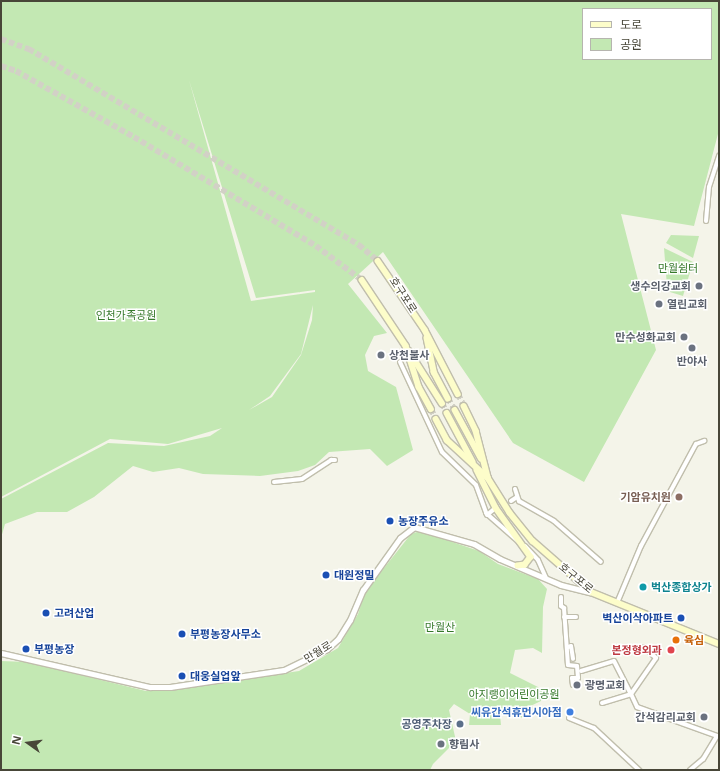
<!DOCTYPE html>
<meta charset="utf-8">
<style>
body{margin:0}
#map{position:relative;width:720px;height:771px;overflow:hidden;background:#f4f4e9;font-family:"Noto Sans","Noto Sans KR",sans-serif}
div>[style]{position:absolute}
.green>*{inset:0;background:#c3e8b3}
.secondary-tunnel>*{height:5.5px;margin-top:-2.75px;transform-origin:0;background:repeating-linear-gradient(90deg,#d2d1c6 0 5.5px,transparent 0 8.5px)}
.roads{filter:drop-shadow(1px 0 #c0beac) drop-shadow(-1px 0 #c0beac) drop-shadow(0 1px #c0beac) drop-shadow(0 -1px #c0beac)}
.minor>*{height:4px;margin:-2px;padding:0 2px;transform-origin:2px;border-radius:2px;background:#fff}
.tertiary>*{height:5px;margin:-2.5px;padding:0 2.5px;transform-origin:2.5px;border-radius:2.5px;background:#fff}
.secondary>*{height:5.5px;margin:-2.75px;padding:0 2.75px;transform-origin:2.75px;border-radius:2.75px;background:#fdfdca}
.dots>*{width:11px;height:11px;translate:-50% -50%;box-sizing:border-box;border:2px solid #fff;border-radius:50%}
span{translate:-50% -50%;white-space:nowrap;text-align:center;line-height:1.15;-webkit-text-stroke:3px #fff;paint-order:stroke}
.park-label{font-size:11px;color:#36792b}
.worship-label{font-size:11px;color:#5b616d;font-weight:700}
.right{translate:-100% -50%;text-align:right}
.left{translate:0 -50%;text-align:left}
.street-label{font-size:11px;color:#484638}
.education-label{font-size:11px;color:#785e54;font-weight:700}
.transit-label{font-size:11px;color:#164399;font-weight:700}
.culture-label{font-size:11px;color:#0d838f;font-weight:700}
.food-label{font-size:11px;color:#c56008;font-weight:700}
.health-label{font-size:11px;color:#be3a42;font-weight:700}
.shop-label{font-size:11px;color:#366cbe;font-weight:700}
.service-label{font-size:11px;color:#4e5e75;font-weight:700}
.frame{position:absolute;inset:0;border:2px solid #484638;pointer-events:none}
.legend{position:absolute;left:582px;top:8px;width:130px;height:52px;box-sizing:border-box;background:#fff;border:1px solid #b6b5af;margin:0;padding:5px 7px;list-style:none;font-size:12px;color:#484638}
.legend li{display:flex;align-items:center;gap:8px;height:20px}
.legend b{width:20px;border:1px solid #b6b5af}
.north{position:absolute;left:8px;top:723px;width:40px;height:40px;-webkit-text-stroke:3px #fff;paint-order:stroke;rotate:284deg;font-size:11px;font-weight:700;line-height:16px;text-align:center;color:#484638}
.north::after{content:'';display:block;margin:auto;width:14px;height:18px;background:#484638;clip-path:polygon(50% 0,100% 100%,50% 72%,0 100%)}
</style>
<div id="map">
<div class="green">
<div style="clip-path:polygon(evenodd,1px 1px,719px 1px,719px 130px,694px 226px,621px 214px,656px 350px,584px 482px,513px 443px,383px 252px,348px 284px,387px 333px,374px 336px,365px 355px,368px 371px,396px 387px,413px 450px,387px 466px,370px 449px,329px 452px,315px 465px,298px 471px,260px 476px,203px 474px,179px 468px,153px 472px,133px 466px,94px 497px,67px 512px,37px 512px,5px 524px,1px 538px,1px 499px,108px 443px,164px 446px,210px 436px,222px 428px,168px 444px,110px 439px,1px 497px,1px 1px,583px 9px,711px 9px,711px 59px,583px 59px,583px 9px,1px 1px,189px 80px,256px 298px,315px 290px,315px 292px,251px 301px,189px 80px,1px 1px,313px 305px,312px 320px,301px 355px,272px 397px,249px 410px,270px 396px,301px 354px,313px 305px)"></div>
<div style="clip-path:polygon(671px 235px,699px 236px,693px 258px,666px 243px)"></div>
<div style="clip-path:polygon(664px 248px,693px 262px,683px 296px,670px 292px,667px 286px)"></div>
<div style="clip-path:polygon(420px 531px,479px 551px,498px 564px,538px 579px,547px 589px,543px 607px,542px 653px,533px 648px,515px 650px,510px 673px,546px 691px,547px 694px,541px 695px,541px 701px,522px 710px,525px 717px,518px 718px,515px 711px,500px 715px,501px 725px,469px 725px,470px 714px,454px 704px,449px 710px,456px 741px,433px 764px,430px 770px,1px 770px,1px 661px,27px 662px,146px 691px,168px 691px,299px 671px,338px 648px,358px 614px,365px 592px,411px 534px)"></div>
</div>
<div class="secondary-tunnel">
<div style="left:1px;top:39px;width:30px;rotate:20deg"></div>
<div style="left:29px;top:49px;width:384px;rotate:30.7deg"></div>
<div style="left:359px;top:245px;width:25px;rotate:40deg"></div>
<div style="left:1px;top:66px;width:16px;rotate:18deg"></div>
<div style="left:16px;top:71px;width:135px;rotate:29.2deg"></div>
<div style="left:134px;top:137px;width:212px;rotate:30.9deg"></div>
<div style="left:316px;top:246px;width:57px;rotate:36.5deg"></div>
<div style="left:458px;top:394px;width:13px;rotate:63deg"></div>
<div style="left:448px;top:398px;width:14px;rotate:60deg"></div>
<div style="left:442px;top:403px;width:11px;rotate:63deg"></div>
<div style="left:431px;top:409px;width:11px;rotate:63deg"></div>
</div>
<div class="roads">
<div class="minor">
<div style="left:706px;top:221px;width:34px;rotate:-85deg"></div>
<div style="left:709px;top:187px;width:33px;rotate:-72deg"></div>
<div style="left:400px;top:362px;width:99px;rotate:65deg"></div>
<div style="left:442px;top:452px;width:47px;rotate:44.1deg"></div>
<div style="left:476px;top:485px;width:30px;rotate:70deg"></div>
<div style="left:486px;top:513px;width:44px;rotate:41.3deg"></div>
<div style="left:274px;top:482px;width:28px;rotate:-6deg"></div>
<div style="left:302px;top:479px;width:35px;rotate:-33deg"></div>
<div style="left:331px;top:460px;width:4px"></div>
<div style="left:515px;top:489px;width:13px;rotate:72deg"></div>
<div style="left:519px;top:501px;width:40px;rotate:29.7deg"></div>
<div style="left:554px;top:521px;width:62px;rotate:41.1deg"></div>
<div style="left:511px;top:501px;width:7px;rotate:-34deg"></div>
<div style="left:487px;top:515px;width:8px;rotate:-40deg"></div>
<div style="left:525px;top:546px;width:19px;rotate:47deg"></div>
<div style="left:538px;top:560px;width:20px;rotate:66deg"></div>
<div style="left:561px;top:597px;width:9px;rotate:90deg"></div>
<div style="left:561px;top:606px;width:4px;rotate:34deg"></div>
<div style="left:564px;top:608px;width:57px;rotate:86deg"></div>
<div style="left:568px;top:665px;width:9px;rotate:6deg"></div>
<div style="left:577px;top:666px;width:12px;rotate:85deg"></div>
<div style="left:578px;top:678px;width:6px;rotate:180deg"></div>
<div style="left:572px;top:678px;width:7px;rotate:82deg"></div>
<div style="left:617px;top:603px;width:62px;rotate:-67.2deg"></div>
<div style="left:641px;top:546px;width:116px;rotate:-61.7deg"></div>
<div style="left:696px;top:444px;width:9px;rotate:-21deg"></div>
<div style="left:564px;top:617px;width:12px"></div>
<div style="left:568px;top:647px;width:3px;rotate:-18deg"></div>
<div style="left:571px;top:646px;width:13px;rotate:81deg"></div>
<div style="left:581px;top:671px;width:34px;rotate:-17deg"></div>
<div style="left:614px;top:661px;width:37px;rotate:63deg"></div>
<div style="left:631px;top:694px;width:44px;rotate:-55.2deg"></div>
<div style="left:656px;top:658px;width:16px;rotate:-137deg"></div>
<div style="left:602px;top:703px;width:30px;rotate:-17deg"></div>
<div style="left:631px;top:694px;width:14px;rotate:65deg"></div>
<div style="left:637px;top:707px;width:85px;rotate:19.9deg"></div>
<div style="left:717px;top:736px;width:27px;rotate:121deg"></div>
<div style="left:703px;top:759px;width:17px;rotate:140deg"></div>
<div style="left:569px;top:718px;width:27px;rotate:22deg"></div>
<div style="left:594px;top:728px;width:62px;rotate:43deg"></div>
</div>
<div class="tertiary">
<div style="left:1px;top:653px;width:153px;rotate:12.9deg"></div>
<div style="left:150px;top:687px;width:20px"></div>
<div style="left:170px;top:687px;width:115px;rotate:-8.5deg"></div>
<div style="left:284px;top:670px;width:48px;rotate:-26deg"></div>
<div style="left:327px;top:649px;width:15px;rotate:-42deg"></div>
<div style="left:338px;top:639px;width:22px;rotate:-58deg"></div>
<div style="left:350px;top:620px;width:33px;rotate:-67deg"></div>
<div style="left:363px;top:590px;width:64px;rotate:-54.6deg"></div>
<div style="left:400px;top:538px;width:18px;rotate:-38deg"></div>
<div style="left:414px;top:527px;width:62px;rotate:15.8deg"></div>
<div style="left:474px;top:544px;width:30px;rotate:30deg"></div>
<div style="left:500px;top:559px;width:66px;rotate:23.1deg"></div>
<div style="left:561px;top:585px;width:30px;rotate:14deg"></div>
</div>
<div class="secondary">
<div style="left:378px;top:261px;width:83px;rotate:55.7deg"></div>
<div style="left:425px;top:330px;width:72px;rotate:62.7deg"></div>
<div style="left:362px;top:280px;width:79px;rotate:56.3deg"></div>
<div style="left:406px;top:346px;width:43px;rotate:72.4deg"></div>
<div style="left:419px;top:387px;width:25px;rotate:61deg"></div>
<div style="left:427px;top:338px;width:35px;rotate:78deg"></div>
<div style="left:434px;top:372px;width:30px;rotate:62deg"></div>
<div style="left:409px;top:351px;width:62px;rotate:57.6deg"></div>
<div style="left:464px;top:406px;width:28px;rotate:64deg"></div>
<div style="left:476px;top:431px;width:48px;rotate:75.4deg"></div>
<div style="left:455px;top:410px;width:55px;rotate:61.6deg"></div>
<div style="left:447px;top:413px;width:55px;rotate:62deg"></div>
<div style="left:436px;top:419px;width:24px;rotate:62deg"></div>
<div style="left:447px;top:440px;width:56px;rotate:42.8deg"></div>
<div style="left:488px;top:478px;width:41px;rotate:57.8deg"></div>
<div style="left:510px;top:513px;width:36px;rotate:51deg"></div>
<div style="left:533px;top:541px;width:77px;rotate:41.3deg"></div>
<div style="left:591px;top:592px;width:138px;rotate:22.1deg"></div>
<div style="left:477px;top:470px;width:42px;rotate:63.4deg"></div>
<div style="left:496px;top:508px;width:60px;rotate:54.5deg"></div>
<div style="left:531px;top:557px;width:10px;rotate:127deg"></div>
<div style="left:525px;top:565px;width:7px;rotate:172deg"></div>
</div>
</div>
<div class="dots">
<div style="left:699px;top:286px;background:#6b7280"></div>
<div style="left:659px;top:304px;background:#6b7280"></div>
<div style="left:684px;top:337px;background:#6b7280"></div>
<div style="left:692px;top:348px;background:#6b7280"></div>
<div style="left:381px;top:355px;background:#6b7280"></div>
<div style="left:679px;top:497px;background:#8d6e63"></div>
<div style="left:390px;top:521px;background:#1a4fb4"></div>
<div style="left:326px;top:575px;background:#1a4fb4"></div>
<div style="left:643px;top:587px;background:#0f9aa8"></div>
<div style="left:46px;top:613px;background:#1a4fb4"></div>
<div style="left:681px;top:618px;background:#1a4fb4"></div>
<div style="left:182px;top:634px;background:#1a4fb4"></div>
<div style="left:676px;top:640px;background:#e8710a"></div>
<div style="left:26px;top:649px;background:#1a4fb4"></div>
<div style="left:671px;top:650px;background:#e0444e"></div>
<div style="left:182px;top:676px;background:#1a4fb4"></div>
<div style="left:577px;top:685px;background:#6b7280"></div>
<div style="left:570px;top:712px;background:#3f7fe0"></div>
<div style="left:704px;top:717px;background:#6b7280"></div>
<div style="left:460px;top:724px;background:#5c6f8a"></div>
<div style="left:441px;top:744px;background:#6b7280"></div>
</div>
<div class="park-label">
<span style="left:678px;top:268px">만월쉼터</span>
<span style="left:126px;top:315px">인천가족공원</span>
<span style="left:440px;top:627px">만월산</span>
<span style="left:514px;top:694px">아지랭이어린이공원</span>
</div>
<div class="worship-label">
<span class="right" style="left:691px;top:286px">생수의강교회</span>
<span class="left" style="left:667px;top:304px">열린교회</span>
<span class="right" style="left:676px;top:337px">만수성화교회</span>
<span class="left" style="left:389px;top:355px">상천불사</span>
<span style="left:692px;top:361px">반야사</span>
<span class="left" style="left:585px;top:685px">광명교회</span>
<span class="right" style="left:696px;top:717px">간석감리교회</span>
<span class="left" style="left:449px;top:744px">향림사</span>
</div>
<div class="street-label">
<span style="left:403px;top:295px;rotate:57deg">호구포로</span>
<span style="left:576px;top:578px;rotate:39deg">호구포로</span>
<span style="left:318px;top:652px;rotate:-32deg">만월로</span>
</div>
<div class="education-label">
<span class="right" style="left:671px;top:497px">기암유치원</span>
</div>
<div class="transit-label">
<span class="left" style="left:398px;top:521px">농장주유소</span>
<span class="left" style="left:334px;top:575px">대원정밀</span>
<span class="left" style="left:54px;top:613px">고려산업</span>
<span class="right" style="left:673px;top:618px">벽산이삭아파트</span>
<span class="left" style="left:190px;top:634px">부평농장사무소</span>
<span class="left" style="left:34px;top:649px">부평농장</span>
<span class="left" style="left:190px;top:676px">대웅실업앞</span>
</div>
<div class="culture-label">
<span class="left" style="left:651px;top:587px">벅산종합상가</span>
</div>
<div class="food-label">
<span class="left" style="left:684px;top:640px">육심</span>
</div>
<div class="health-label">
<span class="right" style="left:662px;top:650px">본정형외과</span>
</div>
<div class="shop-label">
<span class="right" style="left:562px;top:712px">씨유간석휴먼시아점</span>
</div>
<div class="service-label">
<span class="right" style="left:452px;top:724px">공영주차장</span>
</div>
<div class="frame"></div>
<ul class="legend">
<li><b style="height:5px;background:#fdfdca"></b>도로</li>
<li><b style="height:11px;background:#c3e8b3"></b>공원</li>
</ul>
<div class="north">N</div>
</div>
